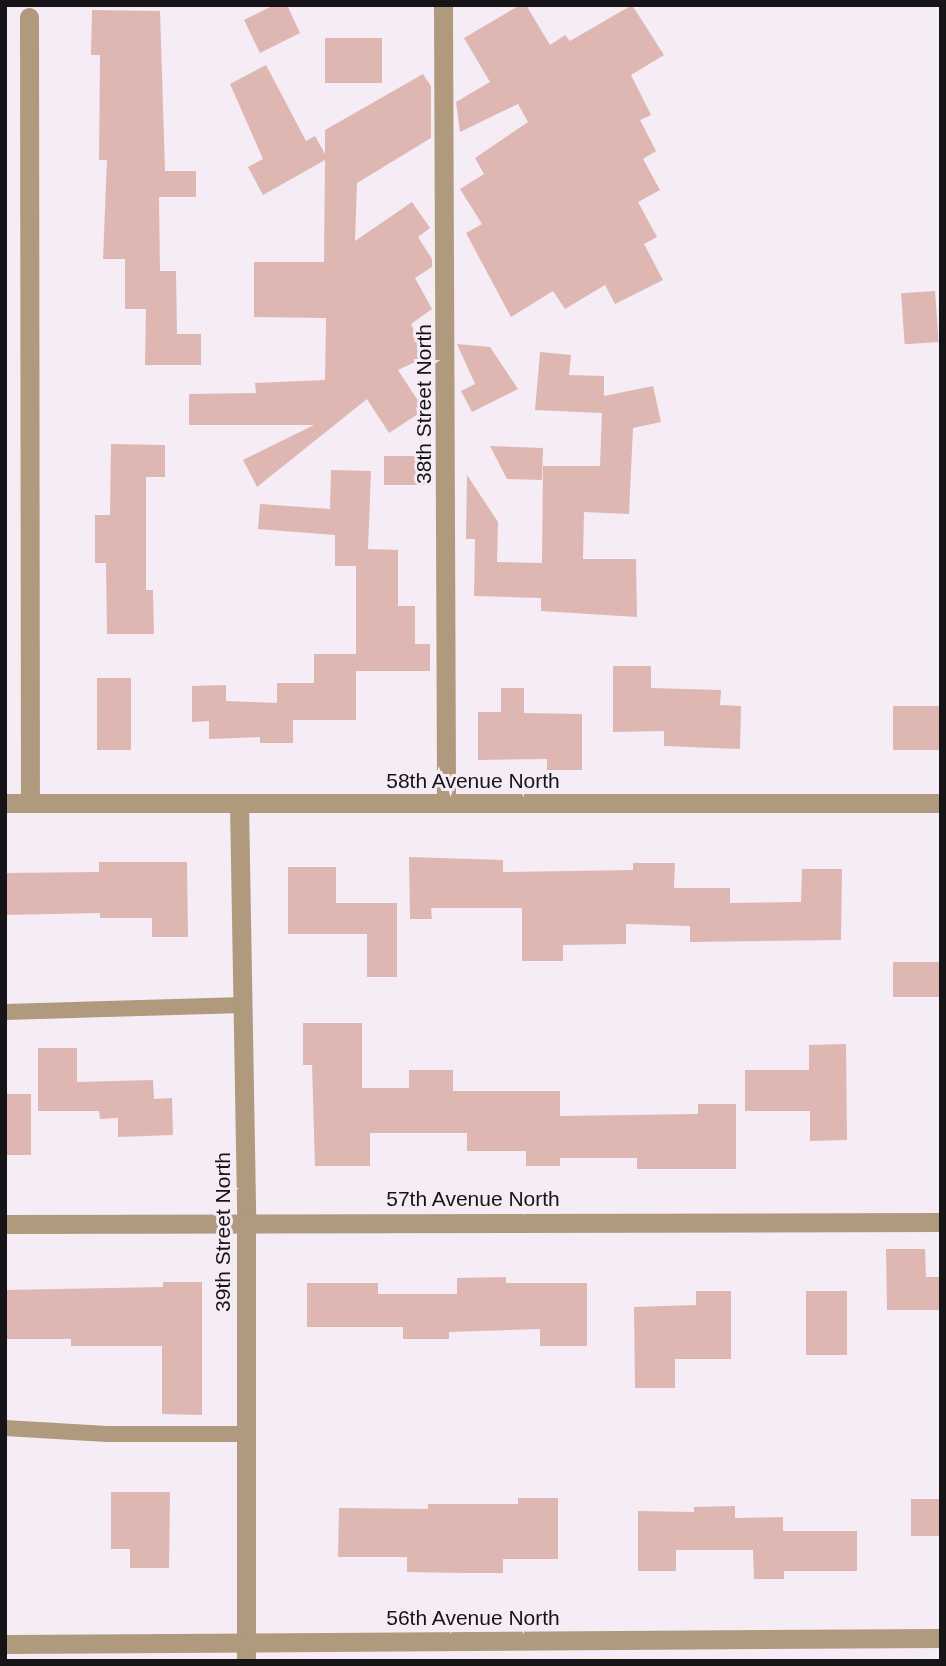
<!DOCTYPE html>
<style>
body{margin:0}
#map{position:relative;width:946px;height:1666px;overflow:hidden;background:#f5ecf5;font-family:Helvetica,sans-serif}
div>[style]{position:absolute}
.building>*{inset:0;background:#deb7b3;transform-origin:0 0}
.service>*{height:16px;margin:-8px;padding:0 8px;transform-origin:8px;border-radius:8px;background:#b09a7d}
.minor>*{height:19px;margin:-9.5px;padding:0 9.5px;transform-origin:9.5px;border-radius:9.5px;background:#b09a7d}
.tertiary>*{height:19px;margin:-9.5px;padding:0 9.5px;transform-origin:9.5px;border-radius:9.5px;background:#b09a7d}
span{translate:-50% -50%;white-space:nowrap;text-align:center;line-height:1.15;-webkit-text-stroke:6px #f5ecf5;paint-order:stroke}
.street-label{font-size:21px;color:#171417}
.frame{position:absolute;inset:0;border:7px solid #171417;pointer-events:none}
</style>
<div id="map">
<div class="building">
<div style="clip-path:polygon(274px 5px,287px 5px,300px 33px,260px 53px,244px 20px)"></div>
<div style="clip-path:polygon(520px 5px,526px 5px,550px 45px,565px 35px,570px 41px,632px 5px,664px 55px,631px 75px,651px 115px,640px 120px,656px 151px,643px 159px,660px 190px,638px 202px,657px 237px,644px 244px,663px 280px,615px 304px,605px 285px,565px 309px,553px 291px,511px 317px,466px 233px,482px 224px,460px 189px,484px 174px,475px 158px,528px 122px,518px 104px,460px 132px,456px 102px,490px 82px,464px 38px)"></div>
<div style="clip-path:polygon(92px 10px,160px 11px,165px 171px,196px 171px,196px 197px,159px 197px,160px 271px,176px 271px,177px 334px,201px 334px,201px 365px,145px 365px,146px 309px,125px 309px,125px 259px,103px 259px,107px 160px,99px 160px,100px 55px,91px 55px)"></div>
<div style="left:325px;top:38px;width:57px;height:45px"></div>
<div style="clip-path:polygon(266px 65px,306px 141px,315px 136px,325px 154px,325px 130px,423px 74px,431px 86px,431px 138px,357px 183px,355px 241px,412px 202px,430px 228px,418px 237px,432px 259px,432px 267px,415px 278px,432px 309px,411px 324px,428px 356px,398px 370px,424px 410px,389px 433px,367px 399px,257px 487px,243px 460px,314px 425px,189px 425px,189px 394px,256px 393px,255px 383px,325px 380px,326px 318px,254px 317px,254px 262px,324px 262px,325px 160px,263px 195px,248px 167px,263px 159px,230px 84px)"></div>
<div style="left:935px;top:291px;width:51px;height:34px;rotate:86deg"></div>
<div style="clip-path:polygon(457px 344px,490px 347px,518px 389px,472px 412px,461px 391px,475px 384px)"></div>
<div style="clip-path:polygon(540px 352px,571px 355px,569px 375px,604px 376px,604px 396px,653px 386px,661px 422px,633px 428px,629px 514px,584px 512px,583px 559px,636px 559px,637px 617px,541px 611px,541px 598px,474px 596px,475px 539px,466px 539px,467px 475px,498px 522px,497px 562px,542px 563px,543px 466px,600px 466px,602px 413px,535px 410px)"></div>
<div style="clip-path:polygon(111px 444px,165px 445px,165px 477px,146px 477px,146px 590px,153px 590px,154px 634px,107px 634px,106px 563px,95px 563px,95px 515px,110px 515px)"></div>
<div style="clip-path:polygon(490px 446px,543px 448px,542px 480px,507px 479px)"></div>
<div style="left:384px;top:456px;width:48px;height:29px"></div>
<div style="clip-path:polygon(331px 470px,371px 471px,368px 549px,398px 550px,398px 606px,415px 606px,415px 644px,430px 644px,430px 671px,356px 671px,356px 720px,293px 720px,293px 743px,260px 743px,260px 737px,209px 739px,209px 721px,192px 722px,192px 686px,226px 685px,226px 701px,277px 703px,277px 683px,314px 683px,314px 654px,356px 654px,356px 566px,335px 566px,335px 535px,258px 529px,260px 504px,330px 509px)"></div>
<div style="clip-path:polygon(613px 666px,651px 666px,651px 688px,721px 690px,720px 705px,741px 706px,740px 749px,664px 746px,664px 731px,613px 732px)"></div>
<div style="left:97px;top:678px;width:34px;height:72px"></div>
<div style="clip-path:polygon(501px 688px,524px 688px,524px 713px,582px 714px,582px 770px,547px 770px,547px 759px,478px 760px,478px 712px,501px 712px)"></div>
<div style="left:893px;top:706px;width:48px;height:44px"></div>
<div style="clip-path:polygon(409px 857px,503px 860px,503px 872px,633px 870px,633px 863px,675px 863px,674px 888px,730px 888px,730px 903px,801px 902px,802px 869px,842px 869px,841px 940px,690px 942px,690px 926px,626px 924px,626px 944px,563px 945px,563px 961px,522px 961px,522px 908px,431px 908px,432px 919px,410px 919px)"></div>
<div style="clip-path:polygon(99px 862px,187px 862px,188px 937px,152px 937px,152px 918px,100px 918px,100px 913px,5px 915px,5px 873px,99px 872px)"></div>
<div style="clip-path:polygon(288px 867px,336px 867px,336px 903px,397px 903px,397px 977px,367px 977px,367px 934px,288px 934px)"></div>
<div style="left:893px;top:962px;width:48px;height:35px"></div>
<div style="clip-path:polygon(303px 1023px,362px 1023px,362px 1088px,409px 1088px,409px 1070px,453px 1070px,453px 1091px,560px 1091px,560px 1116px,698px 1114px,698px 1104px,736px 1104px,736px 1169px,637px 1169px,637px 1158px,560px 1158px,560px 1166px,526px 1166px,526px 1151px,467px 1151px,467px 1133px,370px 1133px,370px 1166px,315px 1166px,312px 1065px,303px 1065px)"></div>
<div style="clip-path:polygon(846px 1044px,847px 1140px,810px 1141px,810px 1111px,745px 1111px,745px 1070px,809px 1070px,809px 1045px)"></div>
<div style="clip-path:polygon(38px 1048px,77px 1048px,77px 1082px,153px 1080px,154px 1099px,172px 1098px,173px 1135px,118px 1137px,118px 1118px,100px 1119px,99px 1111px,38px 1111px)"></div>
<div style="left:5px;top:1094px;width:26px;height:61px"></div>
<div style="clip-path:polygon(886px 1249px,925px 1249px,926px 1277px,941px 1277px,941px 1310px,887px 1310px)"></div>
<div style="clip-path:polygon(506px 1277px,506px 1283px,587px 1283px,587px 1346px,540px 1346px,540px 1329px,449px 1332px,449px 1339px,403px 1339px,403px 1327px,307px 1327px,307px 1283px,378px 1283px,378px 1294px,457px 1294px,457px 1278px)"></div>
<div style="clip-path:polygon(163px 1282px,202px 1282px,202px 1415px,162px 1414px,162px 1346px,71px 1346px,71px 1339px,5px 1339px,5px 1290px,163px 1287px)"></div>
<div style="clip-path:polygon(696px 1291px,731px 1291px,731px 1359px,675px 1359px,675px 1388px,635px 1388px,634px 1307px,696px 1305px)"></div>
<div style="left:806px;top:1291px;width:41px;height:64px"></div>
<div style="clip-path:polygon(111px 1492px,170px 1492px,169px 1568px,130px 1568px,130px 1549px,111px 1549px)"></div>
<div style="clip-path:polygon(518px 1498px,558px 1498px,558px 1559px,503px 1559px,503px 1573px,463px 1573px,407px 1572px,407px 1557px,338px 1557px,339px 1508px,428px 1509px,428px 1504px,518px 1504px)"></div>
<div style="left:911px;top:1499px;width:30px;height:37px"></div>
<div style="clip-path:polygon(735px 1506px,735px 1518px,783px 1517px,783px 1531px,857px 1531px,857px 1571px,784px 1571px,784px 1579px,754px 1579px,753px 1550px,676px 1550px,676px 1571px,638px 1571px,638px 1511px,694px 1512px,694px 1507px)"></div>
</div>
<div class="service">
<div style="left:5px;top:1012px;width:238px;rotate:-1.7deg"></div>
<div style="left:5px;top:1428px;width:102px;rotate:3.4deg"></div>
<div style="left:107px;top:1434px;width:139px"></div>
</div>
<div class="minor">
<div style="left:443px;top:5px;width:798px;rotate:89.78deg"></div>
<div style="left:29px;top:17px;width:786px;rotate:89.93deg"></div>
<div style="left:239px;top:803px;width:419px;rotate:89deg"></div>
<div style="left:246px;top:1222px;width:439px;rotate:90deg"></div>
<div style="left:5px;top:1224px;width:936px;rotate:-0.12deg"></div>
<div style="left:5px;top:1644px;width:936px;rotate:-0.37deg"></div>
</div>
<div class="tertiary">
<div style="left:5px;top:803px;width:936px"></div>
</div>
<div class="street-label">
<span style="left:424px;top:404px;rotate:-90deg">38th Street North</span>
<span style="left:473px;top:781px">58th Avenue North</span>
<span style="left:473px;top:1199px">57th Avenue North</span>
<span style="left:223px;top:1232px;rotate:-90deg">39th Street North</span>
<span style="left:473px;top:1618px">56th Avenue North</span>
</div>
<div class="frame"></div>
</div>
